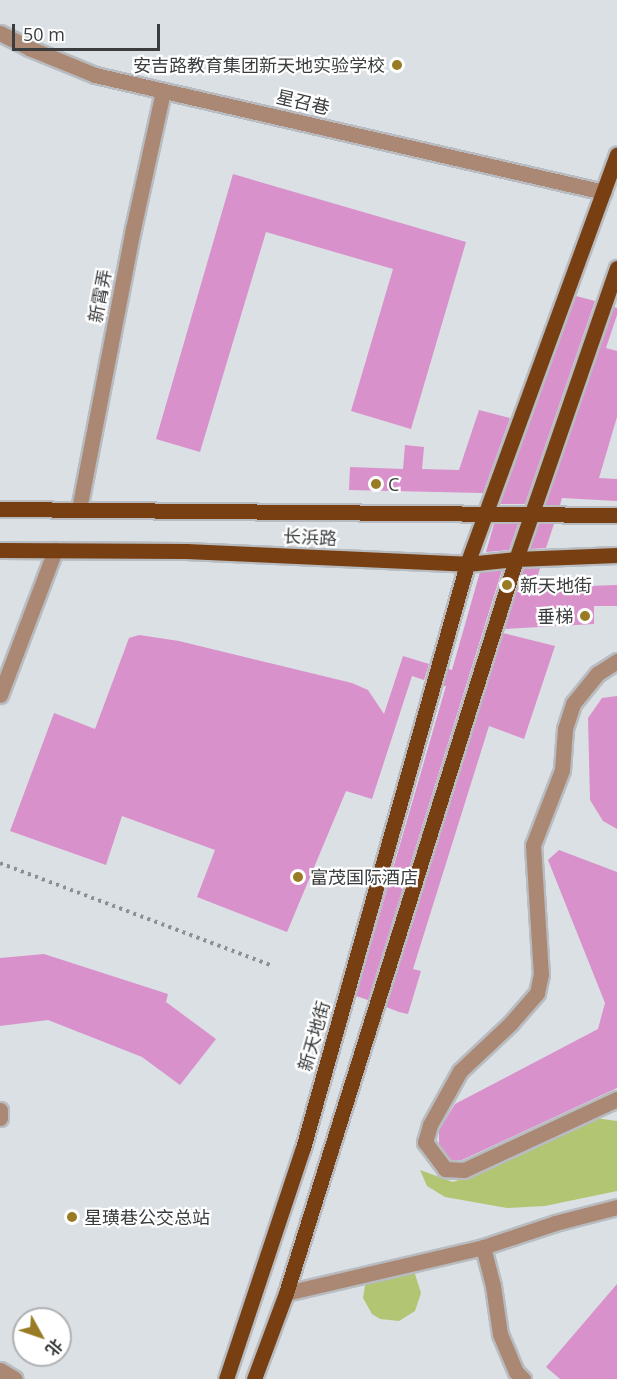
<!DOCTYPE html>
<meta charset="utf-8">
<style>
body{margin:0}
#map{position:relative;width:617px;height:1379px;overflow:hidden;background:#dbe0e5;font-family:"Open Sans","Noto Sans SC",sans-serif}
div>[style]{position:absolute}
.green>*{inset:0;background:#b2c573}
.building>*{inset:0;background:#d891cb}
.path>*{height:4px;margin-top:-2px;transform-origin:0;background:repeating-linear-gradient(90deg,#8c9093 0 3px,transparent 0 7.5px)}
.roads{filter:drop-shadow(2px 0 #b8bcc0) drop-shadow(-2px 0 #b8bcc0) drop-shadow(0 2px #b8bcc0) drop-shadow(0 -2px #b8bcc0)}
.minor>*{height:15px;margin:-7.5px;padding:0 7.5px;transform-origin:7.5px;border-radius:7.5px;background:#aa8873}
.major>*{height:15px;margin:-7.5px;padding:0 7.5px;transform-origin:7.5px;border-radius:7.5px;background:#783f13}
.dots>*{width:16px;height:16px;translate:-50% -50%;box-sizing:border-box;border:3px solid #fff;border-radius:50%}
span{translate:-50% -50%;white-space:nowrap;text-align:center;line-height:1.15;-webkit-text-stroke:4.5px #fff;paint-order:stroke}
.poi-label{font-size:18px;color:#3a3c3e}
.right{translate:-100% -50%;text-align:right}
.left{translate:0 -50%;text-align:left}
.street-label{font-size:18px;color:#3a3c3e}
.north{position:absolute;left:12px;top:1307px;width:60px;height:60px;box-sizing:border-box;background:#fff;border:2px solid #b0b1b2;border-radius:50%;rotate:130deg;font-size:16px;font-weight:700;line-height:24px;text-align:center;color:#3a3c3e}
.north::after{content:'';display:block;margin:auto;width:21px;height:27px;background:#987b24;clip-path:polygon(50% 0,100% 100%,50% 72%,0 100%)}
.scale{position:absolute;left:12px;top:24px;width:148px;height:27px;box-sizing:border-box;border:3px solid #3a3c3e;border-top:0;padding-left:8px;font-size:18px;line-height:21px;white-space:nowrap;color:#3a3c3e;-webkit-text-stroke:4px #fff;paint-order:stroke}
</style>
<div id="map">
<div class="green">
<div style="clip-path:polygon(595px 1118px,617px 1121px,617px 1191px,545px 1206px,507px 1208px,445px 1197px,427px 1186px,420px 1170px,453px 1182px,484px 1171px,534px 1145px)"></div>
<div style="clip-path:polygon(408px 1268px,415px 1274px,421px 1293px,415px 1311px,399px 1321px,380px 1319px,372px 1314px,363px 1298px,366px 1279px)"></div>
</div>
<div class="building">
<div style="clip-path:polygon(233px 174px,466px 242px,411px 429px,351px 411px,393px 269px,266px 232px,200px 452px,156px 439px)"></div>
<div style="clip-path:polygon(576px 296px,595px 301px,525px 504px,500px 504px)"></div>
<div style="clip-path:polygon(614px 307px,617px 308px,617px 315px,606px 348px,617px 351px,617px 417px,599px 478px,617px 479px,617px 501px,562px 498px,560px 505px,545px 505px)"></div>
<div style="clip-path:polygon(479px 410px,510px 418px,483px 493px,349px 490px,350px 467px,403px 469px,405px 445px,424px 447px,422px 469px,459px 470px)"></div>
<div style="clip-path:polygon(494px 524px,518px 524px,509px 550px,486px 552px)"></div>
<div style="clip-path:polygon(538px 524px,554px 524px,546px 548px,530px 549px)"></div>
<div style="clip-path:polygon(523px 568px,540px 568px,534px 588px,617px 585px,617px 606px,594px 606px,594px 624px,504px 629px)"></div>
<div style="clip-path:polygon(502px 570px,368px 1000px,356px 996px,446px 686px,443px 686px,448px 669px,452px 670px,480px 572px)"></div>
<div style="clip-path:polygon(503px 633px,555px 646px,524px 739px,489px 726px,413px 969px,421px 971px,408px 1014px,399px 1012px,386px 1007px)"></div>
<div style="clip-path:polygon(139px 635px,179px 641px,352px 683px,368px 690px,384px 714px,403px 656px,429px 664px,424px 680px,412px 676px,372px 799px,346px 791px,287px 932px,197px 897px,215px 850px,122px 816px,106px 865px,10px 831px,54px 713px,95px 729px,129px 638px)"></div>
<div style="clip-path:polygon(617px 696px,617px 829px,603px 821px,590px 800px,588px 718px,602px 698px)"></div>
<div style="clip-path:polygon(559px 850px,617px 872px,617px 1088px,462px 1160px,450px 1160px,439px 1144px,439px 1130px,455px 1104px,598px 1029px,605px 1003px,548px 860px)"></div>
<div style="clip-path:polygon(44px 954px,168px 994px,166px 1002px,216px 1039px,180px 1085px,142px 1057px,48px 1020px,0 1026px,0 958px)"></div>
<div style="clip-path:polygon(617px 1284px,617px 1379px,560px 1379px,546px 1367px)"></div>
</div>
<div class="path">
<div style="left:0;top:863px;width:292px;rotate:20.7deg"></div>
</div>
<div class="roads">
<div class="minor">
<div style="left:0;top:33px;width:33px;rotate:27deg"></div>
<div style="left:29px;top:48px;width:71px;rotate:22.2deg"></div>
<div style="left:95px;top:75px;width:522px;rotate:12.95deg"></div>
<div style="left:79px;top:509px;width:285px;rotate:-79.1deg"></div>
<div style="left:133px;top:229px;width:141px;rotate:-77.7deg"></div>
<div style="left:617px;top:661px;width:24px;rotate:147deg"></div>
<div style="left:597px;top:674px;width:38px;rotate:129deg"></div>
<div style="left:573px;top:704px;width:26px;rotate:108deg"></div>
<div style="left:565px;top:729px;width:41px;rotate:94.2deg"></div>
<div style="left:562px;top:770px;width:80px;rotate:111.1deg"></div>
<div style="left:533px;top:845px;width:129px;rotate:86.5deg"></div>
<div style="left:541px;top:974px;width:19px;rotate:102deg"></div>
<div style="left:537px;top:993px;width:40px;rotate:131deg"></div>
<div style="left:511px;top:1023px;width:70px;rotate:136.7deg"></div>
<div style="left:460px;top:1071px;width:62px;rotate:119.1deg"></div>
<div style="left:430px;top:1125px;width:18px;rotate:106deg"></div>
<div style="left:425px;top:1142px;width:34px;rotate:53deg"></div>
<div style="left:445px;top:1169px;width:19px;rotate:3deg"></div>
<div style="left:464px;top:1170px;width:169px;rotate:-24.9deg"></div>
<div style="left:0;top:695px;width:155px;rotate:-69.2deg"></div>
<div style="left:0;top:1110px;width:8px;rotate:90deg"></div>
<div style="left:483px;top:1247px;width:76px;rotate:-18.4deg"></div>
<div style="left:555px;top:1223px;width:64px;rotate:-14.5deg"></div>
<div style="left:286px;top:1293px;width:202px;rotate:-13.1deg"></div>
<div style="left:483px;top:1247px;width:40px;rotate:75.6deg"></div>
<div style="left:493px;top:1286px;width:49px;rotate:81.7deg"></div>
<div style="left:500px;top:1334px;width:41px;rotate:67.2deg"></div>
<div style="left:516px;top:1372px;width:10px;rotate:45deg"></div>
<div style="left:0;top:1370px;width:17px;rotate:31deg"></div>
</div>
<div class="major">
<div style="left:0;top:509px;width:617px;rotate:0.56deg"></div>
<div style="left:0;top:550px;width:186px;rotate:0.3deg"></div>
<div style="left:186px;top:551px;width:281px;rotate:2.6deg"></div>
<div style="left:467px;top:564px;width:49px;rotate:-5.8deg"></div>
<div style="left:516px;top:559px;width:101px;rotate:-2.3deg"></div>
<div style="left:226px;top:1379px;width:243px;rotate:-71.6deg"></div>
<div style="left:303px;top:1148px;width:607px;rotate:-74.31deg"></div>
<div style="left:467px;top:564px;width:436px;rotate:-69.9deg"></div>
<div style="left:254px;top:1379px;width:92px;rotate:-69.6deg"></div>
<div style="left:286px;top:1293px;width:769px;rotate:-72.6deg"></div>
<div style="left:516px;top:559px;width:308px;rotate:-70.9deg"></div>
</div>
</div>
<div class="dots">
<div style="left:397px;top:65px;background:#987b24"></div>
<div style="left:376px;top:484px;background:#987b24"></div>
<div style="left:507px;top:585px;background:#987b24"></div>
<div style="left:585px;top:616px;background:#987b24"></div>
<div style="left:298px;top:877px;background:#987b24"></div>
<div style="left:72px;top:1217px;background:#987b24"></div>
</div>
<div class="poi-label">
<span class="right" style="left:385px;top:65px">安吉路教育集团新天地实验学校</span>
<span class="left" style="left:388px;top:484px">C</span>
<span class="left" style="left:520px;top:585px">新天地街</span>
<span class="right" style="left:573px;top:616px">垂梯</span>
<span class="left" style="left:310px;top:877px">富茂国际酒店</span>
<span class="left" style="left:84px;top:1217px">星璜巷公交总站</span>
</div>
<div class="street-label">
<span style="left:303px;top:102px;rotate:13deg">星召巷</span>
<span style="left:100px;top:296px;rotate:-79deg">新霄弄</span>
<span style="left:310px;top:537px;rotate:3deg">长浜路</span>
<span style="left:314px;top:1036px;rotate:-74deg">新天地街</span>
</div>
<div class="north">北</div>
<div class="scale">50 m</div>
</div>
